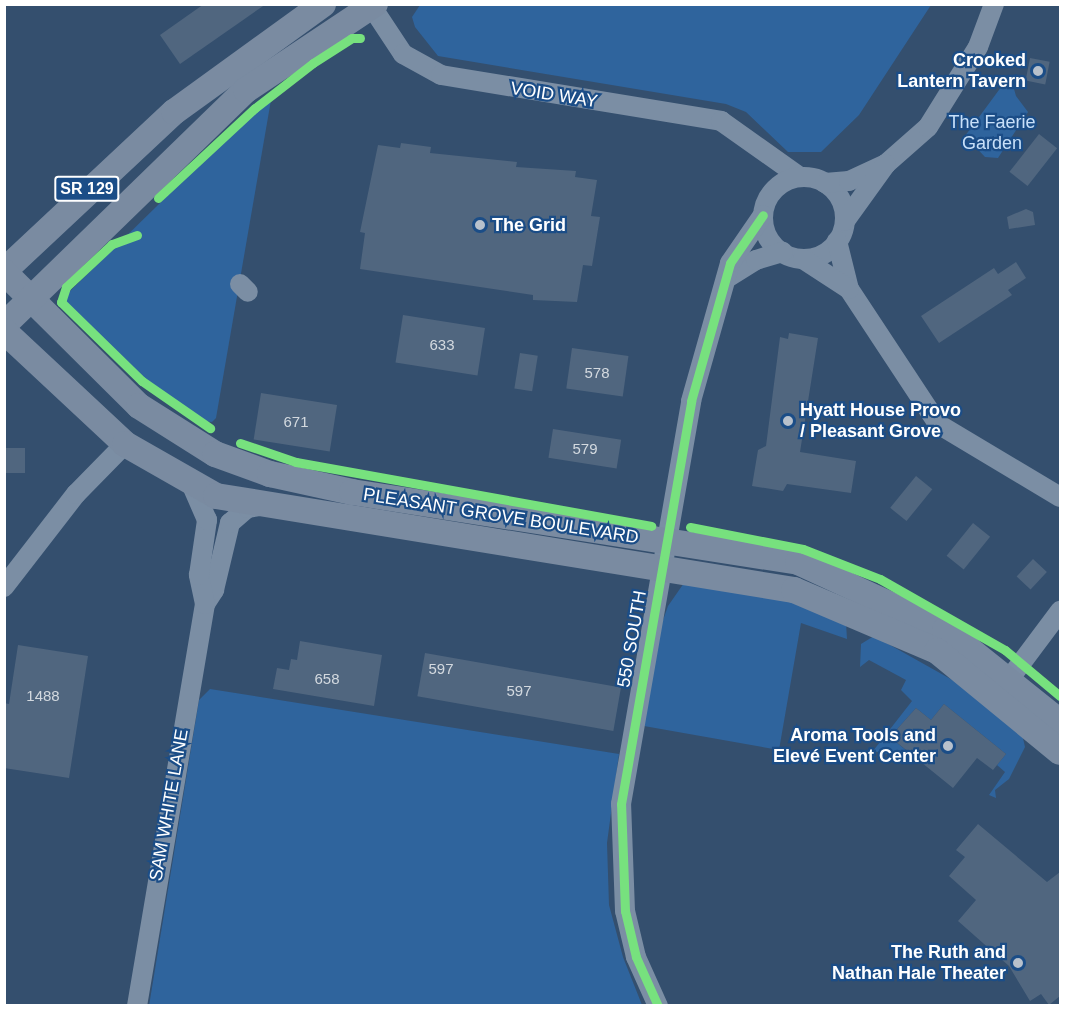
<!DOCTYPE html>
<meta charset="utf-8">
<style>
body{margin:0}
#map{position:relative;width:1065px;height:1010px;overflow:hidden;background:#344f6e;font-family:Helvetica,sans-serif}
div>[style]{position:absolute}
.green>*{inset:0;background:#2f649d}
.building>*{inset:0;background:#50667f;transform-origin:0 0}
.minor>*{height:20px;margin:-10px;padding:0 10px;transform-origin:10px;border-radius:10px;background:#7b8ea4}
.minor>.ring{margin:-10px;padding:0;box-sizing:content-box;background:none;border:20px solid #7b8ea4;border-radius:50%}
.major>*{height:26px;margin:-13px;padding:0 13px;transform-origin:13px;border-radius:13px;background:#7a8ba1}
.cycleway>*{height:9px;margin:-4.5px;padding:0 4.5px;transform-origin:4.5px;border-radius:4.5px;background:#77e17e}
.dots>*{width:16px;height:16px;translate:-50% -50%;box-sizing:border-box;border:3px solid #1b4d87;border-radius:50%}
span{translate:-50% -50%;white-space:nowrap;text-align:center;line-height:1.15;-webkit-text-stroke:4.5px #1b4d87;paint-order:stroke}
.number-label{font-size:15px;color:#d3d9df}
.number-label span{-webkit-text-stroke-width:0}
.shield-label span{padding:2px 4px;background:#1b4d87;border:2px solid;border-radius:4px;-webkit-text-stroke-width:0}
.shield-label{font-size:16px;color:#fff;font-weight:700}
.poi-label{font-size:18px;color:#fff;font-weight:700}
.right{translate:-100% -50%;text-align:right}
.left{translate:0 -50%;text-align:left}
.street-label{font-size:18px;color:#fff}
.park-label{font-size:18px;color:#c8e0f9}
.frame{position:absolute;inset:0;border:6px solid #fff;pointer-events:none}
</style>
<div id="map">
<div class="green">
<div style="clip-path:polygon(420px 5px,420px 4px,931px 5px,859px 115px,821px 152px,788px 152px,746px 112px,726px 104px,438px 56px,415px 27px,412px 17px)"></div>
<div style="clip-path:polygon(1010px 75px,1016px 96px,1028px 112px,998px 158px,985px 157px,965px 136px)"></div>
<div style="clip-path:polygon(271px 100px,216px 418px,212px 422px,202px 421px,141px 377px,66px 304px,65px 296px,250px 115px)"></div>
<div style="clip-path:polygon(684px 583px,788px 601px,846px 623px,847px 639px,801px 623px,779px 750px,644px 726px,656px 640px,668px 606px)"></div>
<div style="clip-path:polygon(874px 636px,963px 686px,1022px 734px,1025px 747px,1009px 779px,995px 790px,996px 798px,989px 795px,1005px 772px,997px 765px,1006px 754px,944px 704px,931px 720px,916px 708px,890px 737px,919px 761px,873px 751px,912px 701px,901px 690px,906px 680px,869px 660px,860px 667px,861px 644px)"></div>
<div style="clip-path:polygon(210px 689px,619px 754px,607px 843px,609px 905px,623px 957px,642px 1005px,149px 1006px,199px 700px)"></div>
</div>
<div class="building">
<div style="clip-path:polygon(204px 4px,266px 4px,180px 64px,160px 35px)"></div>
<div style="left:1030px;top:58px;width:20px;height:23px;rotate:11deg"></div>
<div style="left:1039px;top:134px;width:23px;height:48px;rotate:38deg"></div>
<div style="clip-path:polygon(401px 143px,431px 147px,430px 153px,517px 162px,516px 167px,576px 171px,575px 177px,597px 180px,591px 216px,600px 217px,592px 266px,583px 265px,577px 302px,533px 300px,533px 295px,360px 269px,365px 233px,360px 232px,378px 145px,400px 148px)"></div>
<div style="clip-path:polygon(1026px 209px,1033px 212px,1035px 225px,1009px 229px,1007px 217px)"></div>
<div style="clip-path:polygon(1016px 262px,1026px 278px,1008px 290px,1012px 295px,939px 343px,921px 316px,994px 268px,998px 274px)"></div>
<div style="left:403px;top:315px;width:83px;height:48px;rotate:9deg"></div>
<div style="clip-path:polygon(789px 333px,818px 338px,800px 452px,856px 461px,851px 493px,787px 484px,783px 491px,752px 486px,758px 450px,766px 446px,780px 337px,788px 339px)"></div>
<div style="left:572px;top:348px;width:57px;height:41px;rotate:8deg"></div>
<div style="left:520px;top:353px;width:18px;height:36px;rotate:9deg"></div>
<div style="left:261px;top:393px;width:77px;height:47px;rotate:9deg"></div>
<div style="left:553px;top:429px;width:69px;height:29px;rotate:9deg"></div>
<div style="left:4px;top:448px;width:21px;height:25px"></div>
<div style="left:916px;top:476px;width:21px;height:41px;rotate:39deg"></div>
<div style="left:973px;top:523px;width:22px;height:42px;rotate:39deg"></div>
<div style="left:1033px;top:559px;width:19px;height:24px;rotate:43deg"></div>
<div style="clip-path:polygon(300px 641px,382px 655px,374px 706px,273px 689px,277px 668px,289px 670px,291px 659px,297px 660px)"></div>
<div style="clip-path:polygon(18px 645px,88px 656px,69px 778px,4px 768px,4px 703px,9px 704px)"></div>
<div style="left:425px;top:653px;width:199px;height:44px;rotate:10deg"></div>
<div style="clip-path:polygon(944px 704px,1006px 754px,993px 770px,977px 758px,953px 788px,890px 737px,916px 708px,931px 720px)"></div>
<div style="clip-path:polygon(978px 824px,1047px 882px,1060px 872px,1060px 996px,1049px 1005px,1041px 994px,1030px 1001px,1009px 966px,958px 921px,976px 900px,949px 876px,965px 857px,956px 850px)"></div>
</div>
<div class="minor">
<div style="left:370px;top:4px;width:60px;rotate:56.6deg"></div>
<div style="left:403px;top:54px;width:43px;rotate:28.9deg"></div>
<div style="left:441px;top:75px;width:284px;rotate:9.3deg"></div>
<div style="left:721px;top:121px;width:97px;rotate:35.3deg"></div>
<div class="ring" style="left:763px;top:177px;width:62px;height:62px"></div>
<div style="left:825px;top:183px;width:24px;rotate:-5deg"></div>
<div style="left:849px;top:181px;width:41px;rotate:-24.7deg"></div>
<div style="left:886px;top:164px;width:56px;rotate:-41.4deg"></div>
<div style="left:928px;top:127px;width:94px;rotate:-58deg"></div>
<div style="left:978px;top:47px;width:46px;rotate:-69.6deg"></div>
<div style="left:845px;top:221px;width:70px;rotate:-54.3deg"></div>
<div style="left:837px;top:241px;width:49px;rotate:76deg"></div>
<div style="left:849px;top:289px;width:162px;rotate:56.6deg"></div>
<div style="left:938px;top:424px;width:142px;rotate:30.9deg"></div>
<div style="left:803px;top:259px;width:55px;rotate:33.1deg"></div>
<div style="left:727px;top:278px;width:34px;rotate:-32deg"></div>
<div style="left:756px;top:260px;width:28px;rotate:-17deg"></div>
<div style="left:240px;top:284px;width:11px;rotate:45deg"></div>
<div style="left:4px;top:587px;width:118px;rotate:-52.3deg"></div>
<div style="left:76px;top:494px;width:70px;rotate:-45.6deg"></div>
<div style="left:205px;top:604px;width:17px;rotate:-57deg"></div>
<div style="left:214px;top:590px;width:69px;rotate:-76.6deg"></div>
<div style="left:230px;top:523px;width:23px;rotate:-41deg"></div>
<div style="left:247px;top:508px;width:12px;rotate:-9deg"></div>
<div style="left:1001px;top:690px;width:99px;rotate:-53.2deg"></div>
<div style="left:137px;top:1006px;width:408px;rotate:-80.4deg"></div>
<div style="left:205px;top:604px;width:30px;rotate:-102deg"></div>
<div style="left:199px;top:575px;width:56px;rotate:-81.7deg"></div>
<div style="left:207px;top:520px;width:43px;rotate:-113.6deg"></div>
<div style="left:658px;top:1006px;width:54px;rotate:-114.2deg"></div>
<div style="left:636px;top:957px;width:47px;rotate:-103.4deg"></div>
<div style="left:625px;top:911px;width:107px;rotate:-92.1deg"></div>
<div style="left:621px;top:804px;width:409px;rotate:-80.1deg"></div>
<div style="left:691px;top:401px;width:143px;rotate:-74.2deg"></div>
<div style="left:730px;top:263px;width:58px;rotate:-55.5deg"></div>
</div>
<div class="major">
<div style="left:4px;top:271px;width:233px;rotate:-43.1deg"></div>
<div style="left:174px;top:112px;width:184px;rotate:-35.9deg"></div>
<div style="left:4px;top:272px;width:190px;rotate:44.8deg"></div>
<div style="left:139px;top:406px;width:90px;rotate:32.3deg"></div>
<div style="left:215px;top:454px;width:59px;rotate:20deg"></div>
<div style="left:270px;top:474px;width:84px;rotate:12.4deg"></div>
<div style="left:352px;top:492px;width:451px;rotate:8.9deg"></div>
<div style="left:798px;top:562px;width:162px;rotate:24.8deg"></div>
<div style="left:945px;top:630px;width:147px;rotate:38.7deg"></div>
<div style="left:4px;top:325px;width:337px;rotate:-44.2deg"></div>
<div style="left:246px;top:90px;width:155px;rotate:-33.7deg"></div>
<div style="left:4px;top:331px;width:166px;rotate:43deg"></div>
<div style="left:125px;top:444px;width:105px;rotate:29.7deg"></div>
<div style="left:216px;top:496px;width:586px;rotate:9.24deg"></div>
<div style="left:794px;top:590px;width:155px;rotate:23.1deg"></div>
<div style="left:937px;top:651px;width:159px;rotate:39.4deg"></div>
</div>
<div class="cycleway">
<div style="left:158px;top:198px;width:132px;rotate:-42.9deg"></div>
<div style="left:255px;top:108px;width:73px;rotate:-37.8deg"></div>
<div style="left:313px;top:63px;width:46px;rotate:-32.7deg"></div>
<div style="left:352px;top:38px;width:8px"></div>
<div style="left:137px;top:235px;width:27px;rotate:160deg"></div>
<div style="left:112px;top:244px;width:63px;rotate:136.9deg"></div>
<div style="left:66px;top:287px;width:16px;rotate:108deg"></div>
<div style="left:61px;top:302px;width:113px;rotate:44.3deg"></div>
<div style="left:142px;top:381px;width:83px;rotate:34.7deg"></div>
<div style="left:240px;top:443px;width:59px;rotate:18.7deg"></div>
<div style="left:296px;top:462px;width:361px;rotate:10.2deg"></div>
<div style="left:690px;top:527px;width:115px;rotate:11deg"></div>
<div style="left:803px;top:549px;width:83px;rotate:21.3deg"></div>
<div style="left:880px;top:579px;width:144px;rotate:29.6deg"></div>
<div style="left:1005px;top:650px;width:72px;rotate:39.9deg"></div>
<div style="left:658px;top:1006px;width:54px;rotate:-114.2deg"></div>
<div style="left:636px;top:957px;width:47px;rotate:-103.4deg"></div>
<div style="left:625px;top:911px;width:107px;rotate:-92.1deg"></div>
<div style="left:621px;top:804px;width:409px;rotate:-80.1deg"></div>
<div style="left:691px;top:401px;width:143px;rotate:-74.2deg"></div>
<div style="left:730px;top:263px;width:58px;rotate:-55.5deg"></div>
</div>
<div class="dots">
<div style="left:1038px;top:71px;background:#b8c1cc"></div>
<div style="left:480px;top:225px;background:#b8c1cc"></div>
<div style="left:788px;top:421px;background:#b8c1cc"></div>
<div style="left:948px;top:746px;background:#b8c1cc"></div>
<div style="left:1018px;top:963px;background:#b8c1cc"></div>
</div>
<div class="number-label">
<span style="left:442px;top:345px">633</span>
<span style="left:597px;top:373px">578</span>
<span style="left:296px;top:422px">671</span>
<span style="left:585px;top:449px">579</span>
<span style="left:441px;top:669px">597</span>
<span style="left:327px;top:679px">658</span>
<span style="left:519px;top:691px">597</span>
<span style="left:43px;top:696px">1488</span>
</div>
<div class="shield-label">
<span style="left:87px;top:189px">SR 129</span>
</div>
<div class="poi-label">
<span class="right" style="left:1026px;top:71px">Crooked<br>Lantern Tavern</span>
<span class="left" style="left:492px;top:225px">The Grid</span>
<span class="left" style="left:800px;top:421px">Hyatt House Provo<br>/ Pleasant Grove</span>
<span class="right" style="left:936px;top:746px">Aroma Tools and<br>Elevé Event Center</span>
<span class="right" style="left:1006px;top:963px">The Ruth and<br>Nathan Hale Theater</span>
</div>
<div class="street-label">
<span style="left:554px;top:95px;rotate:9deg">VOID WAY</span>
<span style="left:501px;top:516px;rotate:9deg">PLEASANT GROVE BOULEVARD</span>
<span style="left:632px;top:639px;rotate:-80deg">550 SOUTH</span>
<span style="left:169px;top:805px;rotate:-80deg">SAM WHITE LANE</span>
</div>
<div class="park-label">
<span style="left:992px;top:133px">The Faerie<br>Garden</span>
</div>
<div class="frame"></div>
</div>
